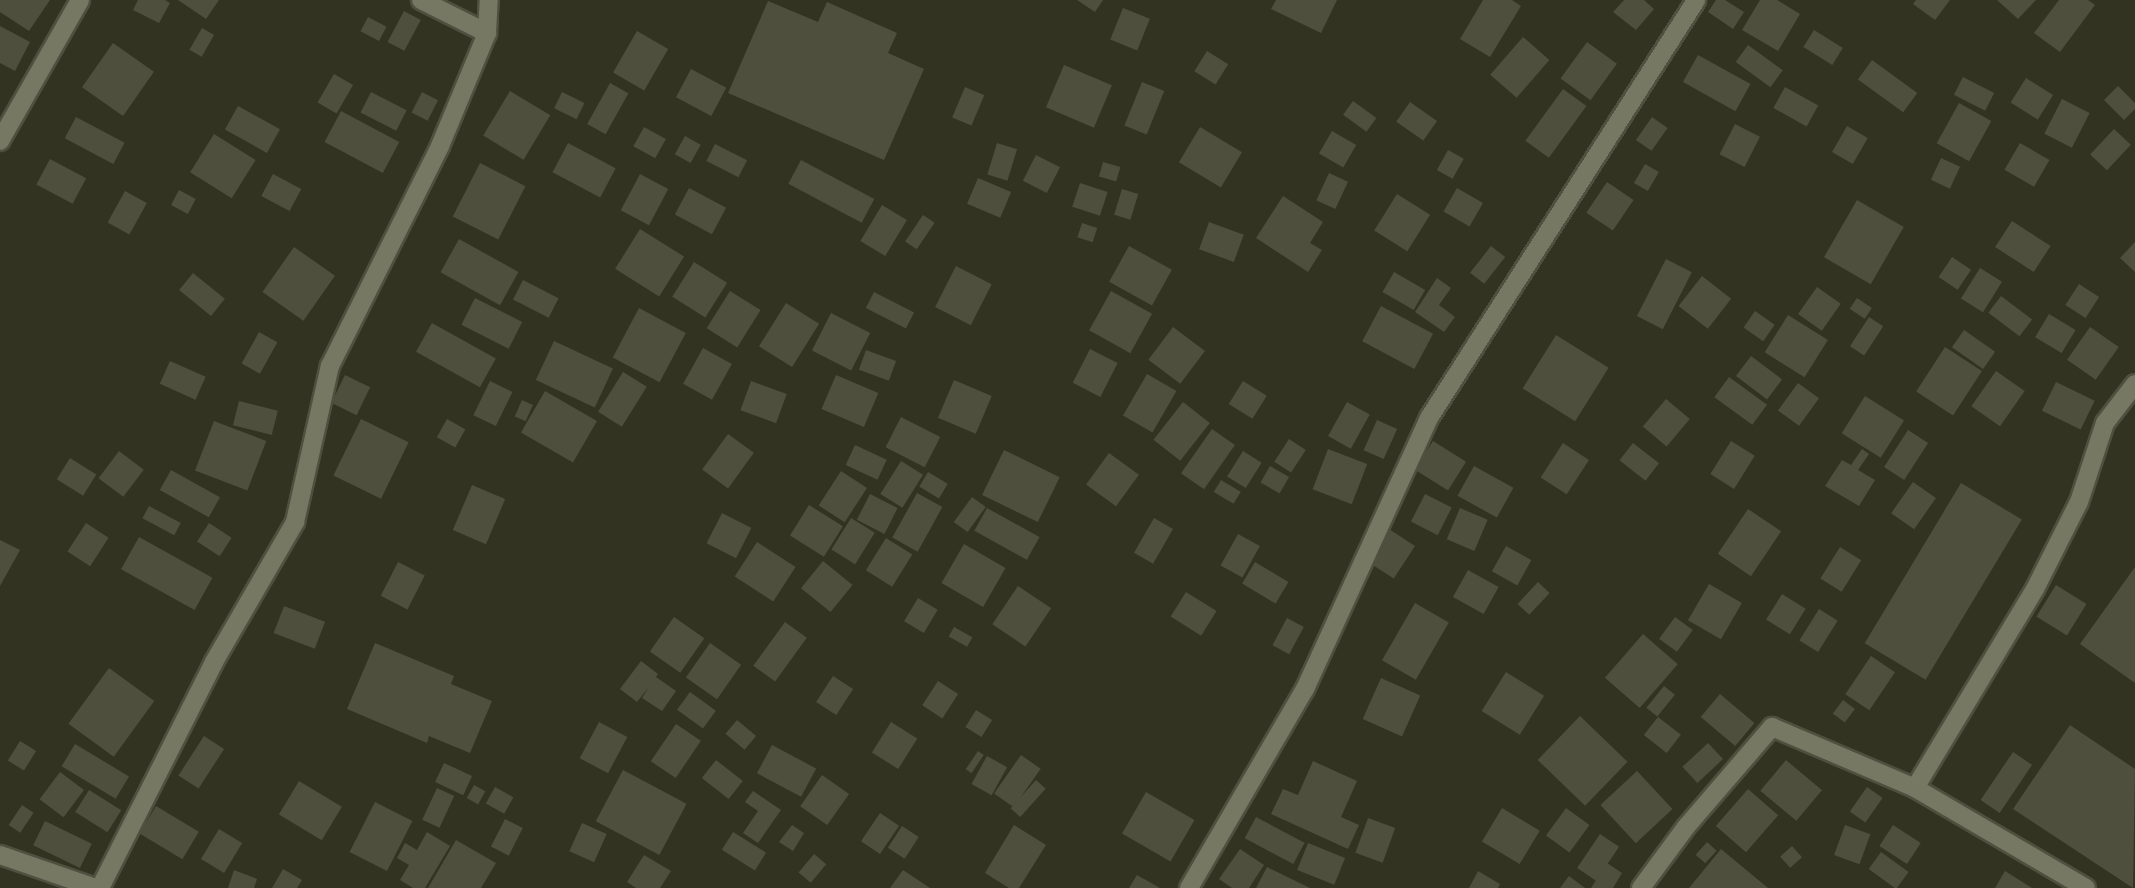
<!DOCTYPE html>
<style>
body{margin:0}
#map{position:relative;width:2135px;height:888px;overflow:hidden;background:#333321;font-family:"Noto Sans",sans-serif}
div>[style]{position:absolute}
.building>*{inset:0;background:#4e4f3c;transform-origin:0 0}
.roads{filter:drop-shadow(2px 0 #505040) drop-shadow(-2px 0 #505040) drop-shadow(0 2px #505040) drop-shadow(0 -2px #505040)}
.minor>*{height:18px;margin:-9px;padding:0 9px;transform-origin:9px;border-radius:9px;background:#777864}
span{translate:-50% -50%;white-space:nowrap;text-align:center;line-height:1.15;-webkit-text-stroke:7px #1a1a12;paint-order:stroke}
</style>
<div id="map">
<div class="building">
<div style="clip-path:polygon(0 0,50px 0,29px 31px,0 12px)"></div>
<div style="clip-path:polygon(138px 0,165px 0,170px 3px,159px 23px,133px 10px)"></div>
<div style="clip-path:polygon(178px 0,219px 0,206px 19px)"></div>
<div style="clip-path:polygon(1077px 0,1103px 0,1095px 12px)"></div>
<div style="clip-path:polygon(1276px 0,1337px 0,1321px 33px,1271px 9px)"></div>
<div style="clip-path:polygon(1483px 0,1512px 0,1521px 6px,1490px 57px,1460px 39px)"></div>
<div style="clip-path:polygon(1624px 0,1644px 0,1654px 9px,1636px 30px,1613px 12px)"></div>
<div style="clip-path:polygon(1716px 0,1725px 0,1744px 12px,1733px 29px,1708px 12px)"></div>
<div style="clip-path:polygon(1760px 0,1777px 0,1800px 14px,1778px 51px,1742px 30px)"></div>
<div style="clip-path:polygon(1916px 0,1950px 0,1935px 20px,1913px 4px)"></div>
<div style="clip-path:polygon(1997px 0,2036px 0,2018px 19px)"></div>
<div style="clip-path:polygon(2059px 0,2088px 0,2095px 5px,2060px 52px,2034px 33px)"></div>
<div style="clip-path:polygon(768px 1px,818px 22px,827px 2px,897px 33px,888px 53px,924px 69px,884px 160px,728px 93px)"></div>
<div style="left:1123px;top:8px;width:29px;height:34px;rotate:22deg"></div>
<div style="left:404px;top:11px;width:19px;height:35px;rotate:28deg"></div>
<div style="left:368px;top:17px;width:21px;height:16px;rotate:28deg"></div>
<div style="clip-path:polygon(0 26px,30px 42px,15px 71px,0 63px)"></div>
<div style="left:202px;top:28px;width:14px;height:25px;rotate:30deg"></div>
<div style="left:1814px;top:30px;width:34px;height:20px;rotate:32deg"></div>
<div style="left:637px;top:31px;width:36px;height:48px;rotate:30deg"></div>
<div style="left:1523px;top:37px;width:35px;height:50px;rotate:41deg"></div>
<div style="left:1587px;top:42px;width:37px;height:45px;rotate:36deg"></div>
<div style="left:113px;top:43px;width:50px;height:54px;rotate:35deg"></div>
<div style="left:1748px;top:45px;width:43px;height:21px;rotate:36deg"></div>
<div style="left:1207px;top:51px;width:25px;height:24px;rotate:32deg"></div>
<div style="left:1698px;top:55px;width:60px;height:31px;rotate:29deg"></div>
<div style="left:1872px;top:60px;width:56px;height:24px;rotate:36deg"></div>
<div style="left:1064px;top:65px;width:52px;height:46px;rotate:23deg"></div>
<div style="left:691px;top:69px;width:40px;height:32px;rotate:28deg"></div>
<div style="left:334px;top:74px;width:22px;height:33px;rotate:30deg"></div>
<div style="left:1963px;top:77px;width:35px;height:20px;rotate:27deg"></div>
<div style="left:2026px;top:78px;width:32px;height:29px;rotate:32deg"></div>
<div style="left:1142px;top:82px;width:24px;height:47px;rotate:22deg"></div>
<div style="left:610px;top:83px;width:21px;height:47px;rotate:29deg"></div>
<div style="clip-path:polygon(2118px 86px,2135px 103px,2135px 109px,2124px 120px,2104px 100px)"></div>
<div style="left:965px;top:87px;width:21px;height:33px;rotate:23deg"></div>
<div style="left:1785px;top:87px;width:38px;height:24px;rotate:29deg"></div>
<div style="left:1563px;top:89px;width:29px;height:64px;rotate:36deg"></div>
<div style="left:510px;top:91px;width:47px;height:52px;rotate:31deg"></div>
<div style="left:371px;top:92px;width:40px;height:23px;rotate:27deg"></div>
<div style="left:422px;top:92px;width:18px;height:23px;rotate:27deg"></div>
<div style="left:562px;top:92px;width:25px;height:18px;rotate:26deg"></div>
<div style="left:2062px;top:99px;width:31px;height:39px;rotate:27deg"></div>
<div style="left:1353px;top:101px;width:29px;height:17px;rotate:36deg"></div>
<div style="left:1410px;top:102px;width:33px;height:24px;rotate:35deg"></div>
<div style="left:1959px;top:103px;width:37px;height:46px;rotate:29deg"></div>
<div style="left:238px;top:106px;width:48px;height:27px;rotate:29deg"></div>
<div style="left:341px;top:111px;width:66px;height:35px;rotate:28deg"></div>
<div style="left:76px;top:117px;width:55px;height:24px;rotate:28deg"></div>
<div style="left:1652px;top:117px;width:19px;height:28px;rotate:35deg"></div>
<div style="left:1735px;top:124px;width:28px;height:34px;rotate:27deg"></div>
<div style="left:1847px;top:126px;width:24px;height:30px;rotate:30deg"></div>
<div style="left:644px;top:127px;width:25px;height:22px;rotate:29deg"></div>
<div style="left:1200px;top:127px;width:49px;height:41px;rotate:31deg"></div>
<div style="left:2114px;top:129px;width:23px;height:35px;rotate:43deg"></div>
<div style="left:1332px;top:131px;width:28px;height:26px;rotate:30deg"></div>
<div style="left:214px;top:134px;width:49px;height:45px;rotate:32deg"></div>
<div style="left:685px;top:136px;width:18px;height:21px;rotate:29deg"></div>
<div style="left:568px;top:143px;width:54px;height:33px;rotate:28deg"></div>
<div style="left:997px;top:143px;width:21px;height:33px;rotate:17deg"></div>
<div style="left:2020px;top:143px;width:34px;height:31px;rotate:30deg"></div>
<div style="left:715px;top:144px;width:36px;height:19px;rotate:27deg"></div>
<div style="left:1448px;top:150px;width:18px;height:23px;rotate:29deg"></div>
<div style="left:1036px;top:155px;width:27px;height:29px;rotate:27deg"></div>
<div style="left:1941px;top:158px;width:21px;height:24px;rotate:25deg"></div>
<div style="left:50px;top:159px;width:41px;height:29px;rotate:28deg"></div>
<div style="left:801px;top:160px;width:83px;height:27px;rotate:28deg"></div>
<div style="left:1103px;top:162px;width:18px;height:15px;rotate:16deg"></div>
<div style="left:480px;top:163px;width:51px;height:60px;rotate:27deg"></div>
<div style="left:1645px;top:164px;width:16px;height:22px;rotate:30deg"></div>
<div style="left:1329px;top:173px;width:21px;height:30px;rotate:25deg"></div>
<div style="left:273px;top:174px;width:32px;height:25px;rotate:28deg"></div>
<div style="left:640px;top:174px;width:32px;height:41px;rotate:28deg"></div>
<div style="left:978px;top:178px;width:36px;height:28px;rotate:23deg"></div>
<div style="left:1607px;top:182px;width:32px;height:37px;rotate:34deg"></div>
<div style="left:1080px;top:183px;width:29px;height:25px;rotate:18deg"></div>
<div style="left:689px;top:188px;width:42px;height:30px;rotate:28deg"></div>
<div style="left:1457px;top:188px;width:30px;height:27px;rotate:30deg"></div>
<div style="left:1122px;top:189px;width:17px;height:27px;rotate:17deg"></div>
<div style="left:179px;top:190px;width:19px;height:17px;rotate:28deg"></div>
<div style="left:125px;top:191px;width:25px;height:36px;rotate:29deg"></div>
<div style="left:1397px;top:194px;width:39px;height:43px;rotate:32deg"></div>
<div style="clip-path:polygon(1283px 196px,1323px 222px,1310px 243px,1322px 250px,1308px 272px,1256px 238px)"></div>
<div style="left:1857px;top:200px;width:54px;height:66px;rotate:30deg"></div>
<div style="left:882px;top:205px;width:29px;height:42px;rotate:31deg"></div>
<div style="left:923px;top:215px;width:14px;height:32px;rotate:34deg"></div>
<div style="left:2012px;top:221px;width:46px;height:31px;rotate:33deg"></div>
<div style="left:1209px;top:222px;width:37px;height:29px;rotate:20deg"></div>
<div style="left:1082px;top:223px;width:16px;height:15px;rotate:18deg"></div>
<div style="left:640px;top:229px;width:52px;height:47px;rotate:32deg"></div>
<div style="left:459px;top:239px;width:68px;height:38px;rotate:29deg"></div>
<div style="clip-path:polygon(2135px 242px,2135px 272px,2120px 258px)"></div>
<div style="left:1129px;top:246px;width:49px;height:41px;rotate:29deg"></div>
<div style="left:1491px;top:246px;width:18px;height:34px;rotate:38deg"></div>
<div style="left:294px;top:247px;width:50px;height:55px;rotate:35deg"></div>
<div style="left:1952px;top:257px;width:23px;height:24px;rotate:34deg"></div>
<div style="left:1666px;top:259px;width:29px;height:64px;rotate:27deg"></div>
<div style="left:694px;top:262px;width:39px;height:41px;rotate:32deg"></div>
<div style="left:956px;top:266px;width:40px;height:46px;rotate:27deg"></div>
<div style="left:1980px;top:268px;width:26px;height:36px;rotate:32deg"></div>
<div style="left:1394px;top:272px;width:36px;height:23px;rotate:30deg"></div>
<div style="left:193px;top:273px;width:41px;height:22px;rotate:39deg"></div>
<div style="left:1702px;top:276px;width:37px;height:38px;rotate:38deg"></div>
<div style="clip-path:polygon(1437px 278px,1451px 288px,1439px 305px,1455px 317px,1444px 332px,1415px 312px)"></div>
<div style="left:523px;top:280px;width:40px;height:22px;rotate:27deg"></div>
<div style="left:2079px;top:284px;width:24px;height:25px;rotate:33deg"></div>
<div style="left:1817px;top:287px;width:29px;height:33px;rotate:35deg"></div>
<div style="left:730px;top:291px;width:36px;height:44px;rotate:32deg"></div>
<div style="left:1111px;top:291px;width:47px;height:45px;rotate:29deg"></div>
<div style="left:874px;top:292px;width:45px;height:18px;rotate:27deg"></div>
<div style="left:2001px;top:296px;width:39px;height:21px;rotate:37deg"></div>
<div style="left:475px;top:298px;width:53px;height:30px;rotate:27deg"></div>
<div style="left:1857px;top:298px;width:18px;height:13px;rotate:34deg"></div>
<div style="left:786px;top:303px;width:39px;height:51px;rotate:32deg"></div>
<div style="left:1381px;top:306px;width:59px;height:40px;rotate:28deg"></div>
<div style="left:639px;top:308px;width:53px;height:56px;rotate:28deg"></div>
<div style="left:1755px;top:311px;width:24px;height:20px;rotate:35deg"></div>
<div style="left:831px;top:313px;width:44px;height:42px;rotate:27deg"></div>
<div style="left:2049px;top:314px;width:31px;height:27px;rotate:31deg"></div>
<div style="left:1788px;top:315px;width:47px;height:44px;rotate:32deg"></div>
<div style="left:1869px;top:317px;width:17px;height:35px;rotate:33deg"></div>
<div style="left:432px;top:323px;width:73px;height:33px;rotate:29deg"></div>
<div style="left:1173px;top:327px;width:40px;height:41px;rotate:37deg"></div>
<div style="left:2090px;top:327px;width:35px;height:40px;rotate:35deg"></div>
<div style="left:1964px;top:330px;width:38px;height:21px;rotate:35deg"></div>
<div style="left:259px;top:332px;width:21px;height:36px;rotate:29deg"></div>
<div style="left:1556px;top:335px;width:62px;height:63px;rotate:32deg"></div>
<div style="left:554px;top:341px;width:65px;height:43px;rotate:25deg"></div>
<div style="left:1945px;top:347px;width:44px;height:53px;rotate:33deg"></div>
<div style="left:703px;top:348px;width:33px;height:41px;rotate:29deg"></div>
<div style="left:1090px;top:349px;width:31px;height:38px;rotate:27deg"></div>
<div style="left:866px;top:350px;width:32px;height:21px;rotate:20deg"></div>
<div style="left:1751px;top:356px;width:39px;height:25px;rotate:37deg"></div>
<div style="left:170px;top:361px;width:39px;height:25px;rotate:24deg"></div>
<div style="left:1996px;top:371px;width:35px;height:43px;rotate:35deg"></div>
<div style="left:623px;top:372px;width:28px;height:47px;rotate:32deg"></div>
<div style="left:1147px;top:374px;width:34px;height:48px;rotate:30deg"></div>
<div style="left:345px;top:375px;width:28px;height:31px;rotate:26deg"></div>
<div style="left:836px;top:375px;width:46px;height:37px;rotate:23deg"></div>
<div style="left:1729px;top:377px;width:47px;height:25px;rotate:36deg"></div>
<div style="left:954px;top:380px;width:41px;height:41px;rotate:23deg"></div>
<div style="left:490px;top:381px;width:25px;height:38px;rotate:26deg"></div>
<div style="left:751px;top:381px;width:38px;height:31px;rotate:20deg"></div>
<div style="left:1243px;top:381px;width:28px;height:27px;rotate:32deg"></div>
<div style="left:2056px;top:382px;width:43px;height:32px;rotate:26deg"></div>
<div style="left:1798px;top:383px;width:26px;height:34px;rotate:36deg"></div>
<div style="left:545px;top:391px;width:60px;height:48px;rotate:30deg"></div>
<div style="left:1865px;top:396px;width:46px;height:44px;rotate:32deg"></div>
<div style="left:1666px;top:399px;width:31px;height:36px;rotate:40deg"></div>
<div style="left:522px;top:400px;width:12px;height:18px;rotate:24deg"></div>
<div style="left:239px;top:401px;width:40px;height:25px;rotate:14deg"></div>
<div style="left:1183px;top:402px;width:34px;height:48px;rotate:38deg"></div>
<div style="left:1347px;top:402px;width:26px;height:39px;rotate:29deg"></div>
<div style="left:901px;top:417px;width:44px;height:34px;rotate:27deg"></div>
<div style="left:361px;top:419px;width:53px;height:63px;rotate:26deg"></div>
<div style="left:447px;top:419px;width:21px;height:21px;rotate:29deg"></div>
<div style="left:1377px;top:420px;width:22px;height:33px;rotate:24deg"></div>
<div style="left:214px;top:421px;width:56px;height:53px;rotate:21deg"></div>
<div style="left:1212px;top:429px;width:28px;height:54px;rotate:35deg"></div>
<div style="left:1908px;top:430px;width:24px;height:44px;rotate:33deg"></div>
<div style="left:728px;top:434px;width:32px;height:44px;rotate:36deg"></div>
<div style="left:1289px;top:439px;width:20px;height:27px;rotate:33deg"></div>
<div style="left:1433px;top:441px;width:39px;height:34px;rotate:32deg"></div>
<div style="left:1731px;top:441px;width:28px;height:39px;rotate:32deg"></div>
<div style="left:1563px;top:443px;width:31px;height:41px;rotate:33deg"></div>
<div style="left:1633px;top:443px;width:33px;height:22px;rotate:38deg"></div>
<div style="left:855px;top:445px;width:35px;height:22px;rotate:25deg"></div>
<div style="left:1328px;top:449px;width:42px;height:43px;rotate:21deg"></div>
<div style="clip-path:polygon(1862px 449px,1869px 454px,1858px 470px,1875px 480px,1859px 506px,1825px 486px,1842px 460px,1851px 465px)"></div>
<div style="left:1004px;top:450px;width:62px;height:50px;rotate:26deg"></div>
<div style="left:119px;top:451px;width:31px;height:34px;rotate:37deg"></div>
<div style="left:1243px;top:451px;width:22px;height:30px;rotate:32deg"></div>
<div style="left:1109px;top:453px;width:37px;height:39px;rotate:36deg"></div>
<div style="left:70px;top:458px;width:31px;height:25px;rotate:32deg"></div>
<div style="left:901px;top:461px;width:26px;height:39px;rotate:32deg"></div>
<div style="left:1270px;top:466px;width:22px;height:19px;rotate:30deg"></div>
<div style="left:1474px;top:466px;width:45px;height:34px;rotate:29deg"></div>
<div style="left:171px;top:470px;width:56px;height:23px;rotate:29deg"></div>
<div style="left:841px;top:471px;width:31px;height:41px;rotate:33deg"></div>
<div style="left:928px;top:472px;width:23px;height:17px;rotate:31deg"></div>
<div style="left:1221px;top:480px;width:23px;height:14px;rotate:31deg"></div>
<div style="left:1913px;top:482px;width:28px;height:38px;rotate:35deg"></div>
<div style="left:1961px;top:483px;width:71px;height:187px;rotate:31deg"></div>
<div style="left:472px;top:485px;width:36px;height:49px;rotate:23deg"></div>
<div style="left:917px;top:493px;width:29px;height:51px;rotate:29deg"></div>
<div style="left:870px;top:494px;width:31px;height:29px;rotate:27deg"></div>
<div style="left:1425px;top:494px;width:30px;height:31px;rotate:27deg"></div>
<div style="left:972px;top:497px;width:17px;height:31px;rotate:36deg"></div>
<div style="left:809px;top:505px;width:40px;height:36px;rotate:32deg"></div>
<div style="left:149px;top:506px;width:36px;height:14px;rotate:28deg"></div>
<div style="left:987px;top:508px;width:60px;height:26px;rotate:29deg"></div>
<div style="left:1460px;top:508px;width:30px;height:34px;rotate:23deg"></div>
<div style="left:1748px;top:509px;width:40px;height:54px;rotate:34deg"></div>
<div style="left:722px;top:513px;width:33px;height:34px;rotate:27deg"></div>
<div style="left:851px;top:518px;width:28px;height:37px;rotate:32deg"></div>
<div style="left:1154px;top:518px;width:22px;height:40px;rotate:30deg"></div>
<div style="left:86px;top:523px;width:27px;height:34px;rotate:33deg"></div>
<div style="left:209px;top:523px;width:27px;height:22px;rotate:33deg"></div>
<div style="left:1389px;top:529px;width:31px;height:39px;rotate:33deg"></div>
<div style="left:1238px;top:534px;width:25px;height:36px;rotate:29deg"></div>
<div style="left:139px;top:537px;width:84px;height:37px;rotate:29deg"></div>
<div style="left:886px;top:538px;width:31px;height:38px;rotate:32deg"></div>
<div style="clip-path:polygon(0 540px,20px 550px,0 586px)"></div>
<div style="left:757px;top:542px;width:46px;height:41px;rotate:33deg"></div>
<div style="left:964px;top:544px;width:48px;height:45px;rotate:30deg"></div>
<div style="left:1506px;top:546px;width:29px;height:29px;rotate:29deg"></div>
<div style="left:1840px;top:547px;width:25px;height:37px;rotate:32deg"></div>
<div style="left:823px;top:561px;width:38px;height:35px;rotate:39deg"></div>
<div style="left:398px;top:562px;width:30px;height:38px;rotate:27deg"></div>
<div style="left:1255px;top:562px;width:39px;height:25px;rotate:31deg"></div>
<div style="clip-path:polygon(2135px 567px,2135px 683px,2080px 644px)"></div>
<div style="left:1468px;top:570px;width:35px;height:31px;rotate:29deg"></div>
<div style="left:1538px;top:582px;width:16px;height:30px;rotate:43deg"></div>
<div style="left:1709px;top:584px;width:38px;height:42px;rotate:30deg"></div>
<div style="left:2056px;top:585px;width:36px;height:37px;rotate:32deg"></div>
<div style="left:1018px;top:586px;width:40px;height:46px;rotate:34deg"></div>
<div style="left:1186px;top:592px;width:36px;height:29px;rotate:32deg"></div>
<div style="left:1782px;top:594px;width:28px;height:30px;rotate:32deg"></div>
<div style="left:918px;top:598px;width:23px;height:27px;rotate:31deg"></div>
<div style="left:1415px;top:603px;width:39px;height:66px;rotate:30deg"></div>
<div style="left:284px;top:606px;width:44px;height:29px;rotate:21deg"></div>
<div style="left:1819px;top:609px;width:22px;height:37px;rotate:32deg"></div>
<div style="left:674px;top:617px;width:37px;height:42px;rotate:35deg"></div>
<div style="left:1675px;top:617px;width:22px;height:27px;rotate:36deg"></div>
<div style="left:1287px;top:618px;width:19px;height:31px;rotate:28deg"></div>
<div style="left:785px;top:622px;width:27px;height:54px;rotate:36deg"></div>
<div style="left:954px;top:627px;width:21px;height:11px;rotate:29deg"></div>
<div style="left:1643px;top:634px;width:46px;height:58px;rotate:41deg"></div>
<div style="clip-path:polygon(375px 643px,454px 676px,451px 684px,492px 701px,470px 753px,429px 736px,427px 743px,347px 709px)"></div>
<div style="left:710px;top:643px;width:38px;height:42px;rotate:35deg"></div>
<div style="left:1871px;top:656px;width:29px;height:46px;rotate:34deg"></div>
<div style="clip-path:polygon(641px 661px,658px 674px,656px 677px,676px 691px,662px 711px,642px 698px,648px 688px,637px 702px,620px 689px)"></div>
<div style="left:109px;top:668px;width:56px;height:69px;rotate:36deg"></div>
<div style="left:1506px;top:672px;width:45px;height:46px;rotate:32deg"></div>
<div style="left:833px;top:676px;width:24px;height:31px;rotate:33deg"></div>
<div style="left:1381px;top:678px;width:43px;height:45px;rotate:24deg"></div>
<div style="left:938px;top:681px;width:24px;height:29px;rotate:33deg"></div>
<div style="left:1664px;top:686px;width:14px;height:28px;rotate:39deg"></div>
<div style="left:690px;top:692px;width:32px;height:22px;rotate:36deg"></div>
<div style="left:1720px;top:694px;width:45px;height:30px;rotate:40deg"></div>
<div style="left:1843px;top:700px;width:15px;height:17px;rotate:37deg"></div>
<div style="left:976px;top:710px;width:19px;height:20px;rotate:32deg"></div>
<div style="left:1580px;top:716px;width:66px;height:61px;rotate:44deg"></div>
<div style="left:1658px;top:717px;width:29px;height:23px;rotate:38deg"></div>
<div style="left:737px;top:720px;width:25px;height:18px;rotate:40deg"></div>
<div style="left:599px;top:722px;width:32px;height:41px;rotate:28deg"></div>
<div style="left:891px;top:722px;width:31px;height:36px;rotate:32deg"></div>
<div style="left:676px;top:724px;width:30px;height:45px;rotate:34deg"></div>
<div style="clip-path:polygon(2070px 725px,2135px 769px,2133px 888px,2013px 809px)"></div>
<div style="left:204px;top:736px;width:24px;height:47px;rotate:33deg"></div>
<div style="left:20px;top:741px;width:19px;height:23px;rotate:32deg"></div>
<div style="left:1708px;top:743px;width:22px;height:35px;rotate:47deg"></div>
<div style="left:75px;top:744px;width:63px;height:26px;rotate:31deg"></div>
<div style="left:772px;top:745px;width:50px;height:32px;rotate:28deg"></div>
<div style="left:978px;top:751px;width:7px;height:22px;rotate:34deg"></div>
<div style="left:2013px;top:752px;width:23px;height:58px;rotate:34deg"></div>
<div style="left:1021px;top:755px;width:24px;height:47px;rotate:35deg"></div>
<div style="left:987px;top:756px;width:23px;height:32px;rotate:29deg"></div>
<div style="left:716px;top:760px;width:34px;height:23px;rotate:38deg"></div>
<div style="left:1786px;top:760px;width:47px;height:40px;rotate:40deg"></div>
<div style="clip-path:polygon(1313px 761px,1357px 781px,1341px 817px,1359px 825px,1348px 849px,1271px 814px,1283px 789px,1298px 795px)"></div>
<div style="left:444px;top:763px;width:31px;height:21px;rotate:25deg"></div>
<div style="left:623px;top:770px;width:72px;height:58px;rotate:28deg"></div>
<div style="left:1637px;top:771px;width:52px;height:50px;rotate:47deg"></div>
<div style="left:60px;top:772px;width:30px;height:34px;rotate:37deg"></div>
<div style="left:822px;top:775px;width:33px;height:38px;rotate:35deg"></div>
<div style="left:1036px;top:780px;width:13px;height:38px;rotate:42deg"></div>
<div style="left:299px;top:781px;width:50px;height:39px;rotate:31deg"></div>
<div style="left:474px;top:785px;width:13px;height:15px;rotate:29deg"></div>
<div style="left:495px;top:787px;width:21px;height:19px;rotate:29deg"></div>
<div style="left:1867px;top:787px;width:19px;height:30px;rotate:35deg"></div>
<div style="left:437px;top:788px;width:19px;height:35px;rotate:25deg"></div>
<div style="left:1748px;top:789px;width:40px;height:49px;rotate:41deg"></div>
<div style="left:89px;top:790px;width:38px;height:26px;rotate:32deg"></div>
<div style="clip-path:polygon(753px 791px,781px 810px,758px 843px,743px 833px,758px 811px,745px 802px)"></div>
<div style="left:1146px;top:792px;width:56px;height:48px;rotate:30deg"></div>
<div style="left:375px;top:802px;width:42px;height:56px;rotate:27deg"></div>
<div style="left:22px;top:805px;width:14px;height:24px;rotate:34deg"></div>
<div style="left:156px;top:806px;width:50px;height:32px;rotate:31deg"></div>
<div style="left:1502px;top:808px;width:44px;height:39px;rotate:31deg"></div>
<div style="left:1566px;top:808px;width:29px;height:34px;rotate:36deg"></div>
<div style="left:880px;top:813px;width:23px;height:34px;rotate:34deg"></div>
<div style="left:1256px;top:817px;width:55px;height:24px;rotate:28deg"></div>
<div style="left:1368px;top:818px;width:29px;height:37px;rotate:20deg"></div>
<div style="left:505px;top:819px;width:20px;height:31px;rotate:27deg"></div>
<div style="left:45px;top:821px;width:52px;height:27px;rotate:26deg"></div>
<div style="left:582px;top:823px;width:27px;height:31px;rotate:24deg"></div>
<div style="clip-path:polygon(792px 825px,804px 833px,793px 851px,779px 842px)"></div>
<div style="clip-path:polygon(1014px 825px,1046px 845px,1019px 888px,1009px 888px,985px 873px)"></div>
<div style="left:1845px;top:825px;width:27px;height:32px;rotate:20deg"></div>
<div style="left:1893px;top:825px;width:33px;height:25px;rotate:33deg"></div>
<div style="left:902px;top:826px;width:20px;height:26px;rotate:33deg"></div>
<div style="left:219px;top:829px;width:27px;height:35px;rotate:31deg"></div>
<div style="clip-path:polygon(427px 832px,450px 846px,425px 888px,413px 888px,400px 880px,409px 865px,397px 858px,405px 843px,417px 850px)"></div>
<div style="left:733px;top:832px;width:39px;height:21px;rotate:32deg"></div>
<div style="left:1600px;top:834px;width:23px;height:41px;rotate:34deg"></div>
<div style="clip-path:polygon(456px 840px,496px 863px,481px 888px,428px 888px)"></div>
<div style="left:1707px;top:842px;width:13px;height:17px;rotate:42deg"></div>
<div style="left:1308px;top:843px;width:40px;height:29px;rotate:22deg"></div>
<div style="left:1792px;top:846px;width:15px;height:16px;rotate:48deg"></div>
<div style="clip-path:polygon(1240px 849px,1264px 865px,1249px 888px,1232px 888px,1219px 879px)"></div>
<div style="clip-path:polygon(1721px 849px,1768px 888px,1689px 888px)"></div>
<div style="left:1881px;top:852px;width:34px;height:21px;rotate:36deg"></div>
<div style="left:814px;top:854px;width:16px;height:24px;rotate:40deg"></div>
<div style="clip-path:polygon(644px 855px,671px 871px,660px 888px,636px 888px,627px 882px)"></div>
<div style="clip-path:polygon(1607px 863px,1622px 873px,1613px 888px,1591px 888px)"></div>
<div style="clip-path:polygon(1267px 867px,1310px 888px,1256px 888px)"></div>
<div style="clip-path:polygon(283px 869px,302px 880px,297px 888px,272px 888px)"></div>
<div style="clip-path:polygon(234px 870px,257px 879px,254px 888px,228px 888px)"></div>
<div style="clip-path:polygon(903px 870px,930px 888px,890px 888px)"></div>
<div style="clip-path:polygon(1478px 871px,1500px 884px,1498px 888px,1469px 888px)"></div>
<div style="clip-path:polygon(2005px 871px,2032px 888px,1995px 888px)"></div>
<div style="clip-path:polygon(1137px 875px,1160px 888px,1129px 888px)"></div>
<div style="clip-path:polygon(1569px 876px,1585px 888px,1560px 888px)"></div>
</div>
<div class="roads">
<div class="minor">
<div style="left:421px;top:0;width:74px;rotate:26.6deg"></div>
<div style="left:0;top:141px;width:162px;rotate:-60.4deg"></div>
<div style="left:1915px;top:788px;width:232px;rotate:-58.9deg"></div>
<div style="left:2035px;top:589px;width:97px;rotate:-63.2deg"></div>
<div style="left:2079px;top:502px;width:83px;rotate:-71.8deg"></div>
<div style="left:2105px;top:423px;width:49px;rotate:-52.4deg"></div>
<div style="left:0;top:855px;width:102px;rotate:19deg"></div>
<div style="left:100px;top:888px;width:253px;rotate:-63.2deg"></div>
<div style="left:214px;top:662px;width:162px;rotate:-59.9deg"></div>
<div style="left:295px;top:522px;width:160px;rotate:-77.4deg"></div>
<div style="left:330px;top:366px;width:246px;rotate:-63.4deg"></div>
<div style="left:440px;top:146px;width:122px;rotate:-67.4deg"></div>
<div style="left:487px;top:33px;width:33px;rotate:-87deg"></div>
<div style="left:1189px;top:888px;width:230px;rotate:-59.8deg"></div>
<div style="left:1305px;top:689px;width:298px;rotate:-65.4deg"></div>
<div style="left:1429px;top:418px;width:496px;rotate:-57.4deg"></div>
<div style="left:1641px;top:888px;width:76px;rotate:-53.6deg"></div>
<div style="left:1686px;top:827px;width:132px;rotate:-49.3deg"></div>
<div style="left:1772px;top:727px;width:155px;rotate:23.1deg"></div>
<div style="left:1915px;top:788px;width:198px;rotate:30.3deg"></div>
</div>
</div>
</div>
